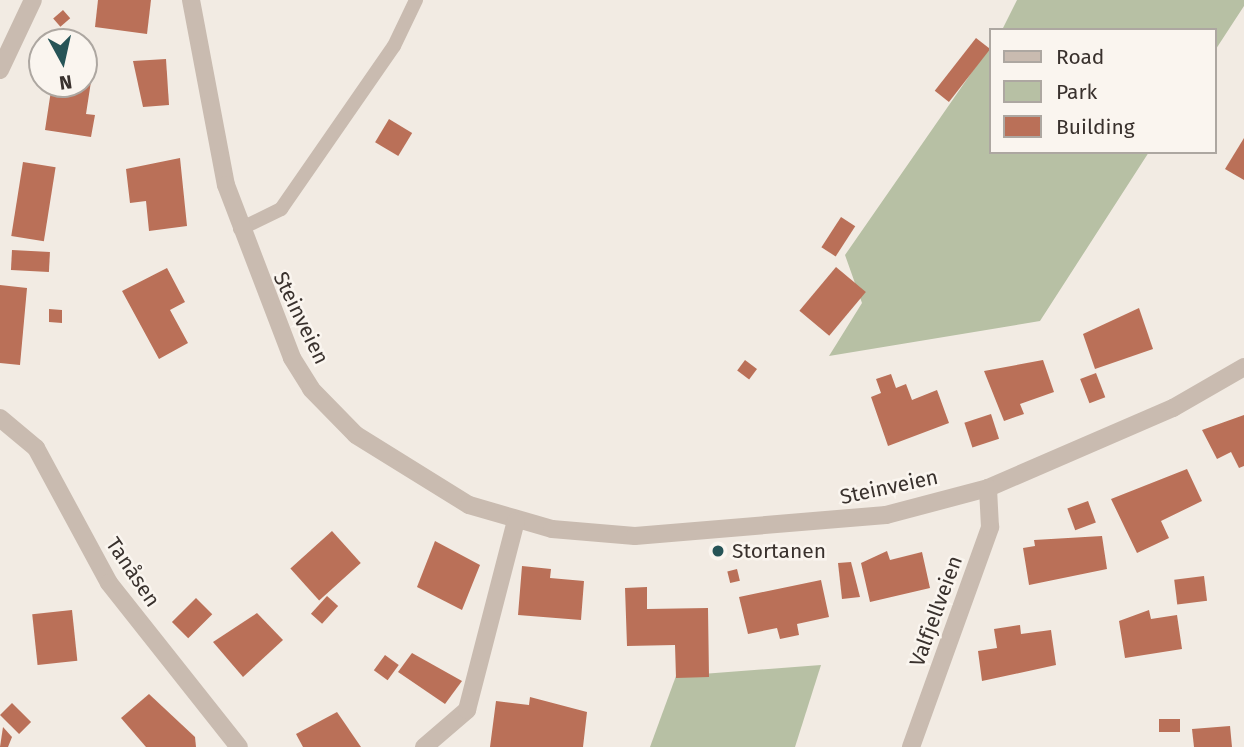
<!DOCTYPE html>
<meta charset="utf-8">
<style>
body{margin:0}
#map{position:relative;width:1244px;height:747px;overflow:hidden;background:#f2ebe3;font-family:"Fira Sans",sans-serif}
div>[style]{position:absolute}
.green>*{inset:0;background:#b7c0a4}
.building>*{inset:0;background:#ba7058;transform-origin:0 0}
.service>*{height:14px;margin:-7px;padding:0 7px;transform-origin:7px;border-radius:7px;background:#c9bbb0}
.minor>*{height:18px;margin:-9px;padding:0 9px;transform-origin:9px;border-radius:9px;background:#c9bbb0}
.dots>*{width:19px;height:19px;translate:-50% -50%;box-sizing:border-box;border:4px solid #faf5ef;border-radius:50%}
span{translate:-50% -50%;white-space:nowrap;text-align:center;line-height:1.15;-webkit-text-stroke:5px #faf5ef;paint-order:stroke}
.street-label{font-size:21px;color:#39312d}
.poi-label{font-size:21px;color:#39312d}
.left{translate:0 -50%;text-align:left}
.legend{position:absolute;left:989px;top:28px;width:228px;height:126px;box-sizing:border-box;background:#faf5ef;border:2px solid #ada7a1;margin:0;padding:9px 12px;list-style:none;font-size:21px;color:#39312d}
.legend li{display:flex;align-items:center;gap:14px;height:35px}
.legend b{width:35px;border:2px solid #ada7a1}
.north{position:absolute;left:28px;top:28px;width:70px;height:70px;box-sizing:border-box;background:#faf5ef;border:2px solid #ada7a1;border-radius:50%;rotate:172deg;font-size:19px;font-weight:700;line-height:28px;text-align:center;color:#39312d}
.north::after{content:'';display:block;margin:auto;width:24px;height:32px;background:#265457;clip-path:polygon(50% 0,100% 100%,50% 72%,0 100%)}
</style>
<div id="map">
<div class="green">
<div style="clip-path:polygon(1017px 0,1244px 0,1244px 6px,1214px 52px,1214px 30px,1002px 30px)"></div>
<div style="clip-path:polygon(990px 46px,990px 152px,1149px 152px,1040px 321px,829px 356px,862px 303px,845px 255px)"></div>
<div style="clip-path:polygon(821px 665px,795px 747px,650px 747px,676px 676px)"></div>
</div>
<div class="building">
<div style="clip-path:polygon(98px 0,151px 0,147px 34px,95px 27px)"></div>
<div style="left:63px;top:10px;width:11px;height:13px;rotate:49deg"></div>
<div style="left:976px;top:38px;width:18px;height:67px;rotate:38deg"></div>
<div style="clip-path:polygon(166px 59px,169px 105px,143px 107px,133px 61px)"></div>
<div style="clip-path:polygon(84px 74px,92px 75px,86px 114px,95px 115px,91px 137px,45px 130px,52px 84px,84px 84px)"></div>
<div style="left:389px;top:119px;width:27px;height:27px;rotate:31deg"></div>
<div style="clip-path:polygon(1244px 138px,1244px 180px,1225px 169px)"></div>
<div style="clip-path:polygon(180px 158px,187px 226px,149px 231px,146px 201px,130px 203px,126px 169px)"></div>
<div style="left:23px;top:162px;width:33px;height:75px;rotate:9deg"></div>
<div style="left:841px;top:217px;width:17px;height:36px;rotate:33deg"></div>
<div style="left:12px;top:250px;width:38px;height:20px;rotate:3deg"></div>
<div style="left:836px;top:267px;width:39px;height:57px;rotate:40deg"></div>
<div style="clip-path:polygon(167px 268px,185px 302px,170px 310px,188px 343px,159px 359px,122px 291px)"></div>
<div style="clip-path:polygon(0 285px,27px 288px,20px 365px,0 363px)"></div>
<div style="clip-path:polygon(1139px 308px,1153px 349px,1095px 369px,1083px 334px)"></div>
<div style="clip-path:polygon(49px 309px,62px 310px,62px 323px,49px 322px)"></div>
<div style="left:745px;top:360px;width:15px;height:13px;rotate:37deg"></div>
<div style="clip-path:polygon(1043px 360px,1054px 392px,1020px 404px,1024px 414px,1004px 421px,984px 371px)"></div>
<div style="left:1096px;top:373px;width:26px;height:17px;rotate:69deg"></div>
<div style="clip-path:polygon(891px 374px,896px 388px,906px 384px,912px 400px,937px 390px,949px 423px,888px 446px,871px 397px,881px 393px,876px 379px)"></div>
<div style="left:991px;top:414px;width:26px;height:28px;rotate:72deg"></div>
<div style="clip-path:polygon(1244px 415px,1244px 466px,1239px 468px,1231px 452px,1217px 459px,1202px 430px)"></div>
<div style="clip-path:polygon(1187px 469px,1202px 501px,1161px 521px,1169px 538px,1137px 553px,1111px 499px)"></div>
<div style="left:1088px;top:501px;width:23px;height:22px;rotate:70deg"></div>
<div style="left:332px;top:531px;width:43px;height:56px;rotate:48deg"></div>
<div style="clip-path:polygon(1102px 536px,1107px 569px,1029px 585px,1023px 548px,1035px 546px,1034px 540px)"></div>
<div style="clip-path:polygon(435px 541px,480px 565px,462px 610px,417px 587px)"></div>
<div style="clip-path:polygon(887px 551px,890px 560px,922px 552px,930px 588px,870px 602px,861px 563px)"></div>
<div style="clip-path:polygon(851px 562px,860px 597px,842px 599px,838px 563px)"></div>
<div style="clip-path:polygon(522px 566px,551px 569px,550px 578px,584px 581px,581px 620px,518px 615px)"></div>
<div style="left:737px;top:569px;width:12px;height:10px;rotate:76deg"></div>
<div style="left:1204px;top:576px;width:25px;height:30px;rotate:83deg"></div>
<div style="clip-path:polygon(821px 580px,829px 617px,797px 624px,799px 635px,780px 639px,777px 628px,748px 634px,739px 597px)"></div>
<div style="clip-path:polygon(647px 587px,647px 609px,708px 608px,709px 677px,676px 678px,675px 645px,627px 646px,625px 588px)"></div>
<div style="left:327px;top:596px;width:15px;height:24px;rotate:42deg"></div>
<div style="left:196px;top:598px;width:23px;height:34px;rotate:45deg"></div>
<div style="left:72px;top:610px;width:51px;height:40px;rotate:84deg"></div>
<div style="clip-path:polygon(1149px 610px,1151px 619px,1177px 615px,1182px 649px,1125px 658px,1119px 621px)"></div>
<div style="clip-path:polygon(257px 613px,283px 640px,243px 677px,213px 642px)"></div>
<div style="clip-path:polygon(1020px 625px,1021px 634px,1051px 630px,1056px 665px,982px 681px,978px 651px,997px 648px,994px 629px)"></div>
<div style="clip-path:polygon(412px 653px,462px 681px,445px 704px,398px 672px)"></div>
<div style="left:385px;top:655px;width:17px;height:19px;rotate:36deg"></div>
<div style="clip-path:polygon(149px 694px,195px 737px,196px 747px,146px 747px,121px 718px)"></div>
<div style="clip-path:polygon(530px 697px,587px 712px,583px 747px,490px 747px,496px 701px,529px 705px)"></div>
<div style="left:12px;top:703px;width:27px;height:17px;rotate:45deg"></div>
<div style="clip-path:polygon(337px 712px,361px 747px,303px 747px,296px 734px)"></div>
<div style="left:1159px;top:719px;width:21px;height:13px"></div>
<div style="clip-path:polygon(1230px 726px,1232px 747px,1194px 747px,1192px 729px)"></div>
<div style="clip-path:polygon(3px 727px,12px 737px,8px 747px,0 747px)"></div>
</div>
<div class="service">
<div style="left:240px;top:229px;width:46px;rotate:-26deg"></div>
<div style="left:281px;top:209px;width:198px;rotate:-55.3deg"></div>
<div style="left:394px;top:46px;width:51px;rotate:-64.4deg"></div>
</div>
<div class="minor">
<div style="left:191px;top:0;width:188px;rotate:79.3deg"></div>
<div style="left:226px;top:185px;width:185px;rotate:69.1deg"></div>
<div style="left:292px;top:358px;width:36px;rotate:58deg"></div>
<div style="left:311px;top:389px;width:64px;rotate:45.6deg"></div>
<div style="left:356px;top:435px;width:133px;rotate:31.8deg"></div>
<div style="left:469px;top:505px;width:86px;rotate:16.1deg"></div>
<div style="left:552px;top:529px;width:83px;rotate:4.8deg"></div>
<div style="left:635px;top:536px;width:252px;rotate:-4.8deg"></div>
<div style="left:886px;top:515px;width:106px;rotate:-14.8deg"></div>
<div style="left:988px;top:488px;width:202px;rotate:-23.4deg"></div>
<div style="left:1173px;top:408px;width:82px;rotate:-30deg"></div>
<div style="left:0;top:70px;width:77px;rotate:-64.8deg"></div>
<div style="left:0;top:418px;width:47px;rotate:39.8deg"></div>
<div style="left:36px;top:448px;width:153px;rotate:61.6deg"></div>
<div style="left:109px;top:583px;width:209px;rotate:51.6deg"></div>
<div style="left:424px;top:747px;width:57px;rotate:-40.7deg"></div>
<div style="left:467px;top:710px;width:195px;rotate:-75.5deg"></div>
<div style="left:911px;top:747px;width:234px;rotate:-70.2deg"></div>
<div style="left:990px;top:527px;width:39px;rotate:-93deg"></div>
</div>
<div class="dots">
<div style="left:718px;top:551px;background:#265457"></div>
</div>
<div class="street-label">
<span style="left:301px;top:318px;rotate:64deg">Steinveien</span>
<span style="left:889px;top:487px;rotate:-12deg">Steinveien</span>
<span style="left:133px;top:572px;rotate:56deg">Tanåsen</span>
<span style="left:936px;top:611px;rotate:-70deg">Valfjellveien</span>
</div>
<div class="poi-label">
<span class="left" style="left:732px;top:551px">Stortanen</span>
</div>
<ul class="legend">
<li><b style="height:9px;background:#c9bbb0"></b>Road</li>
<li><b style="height:19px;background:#b7c0a4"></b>Park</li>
<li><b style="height:19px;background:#ba7058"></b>Building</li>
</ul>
<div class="north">N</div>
</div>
